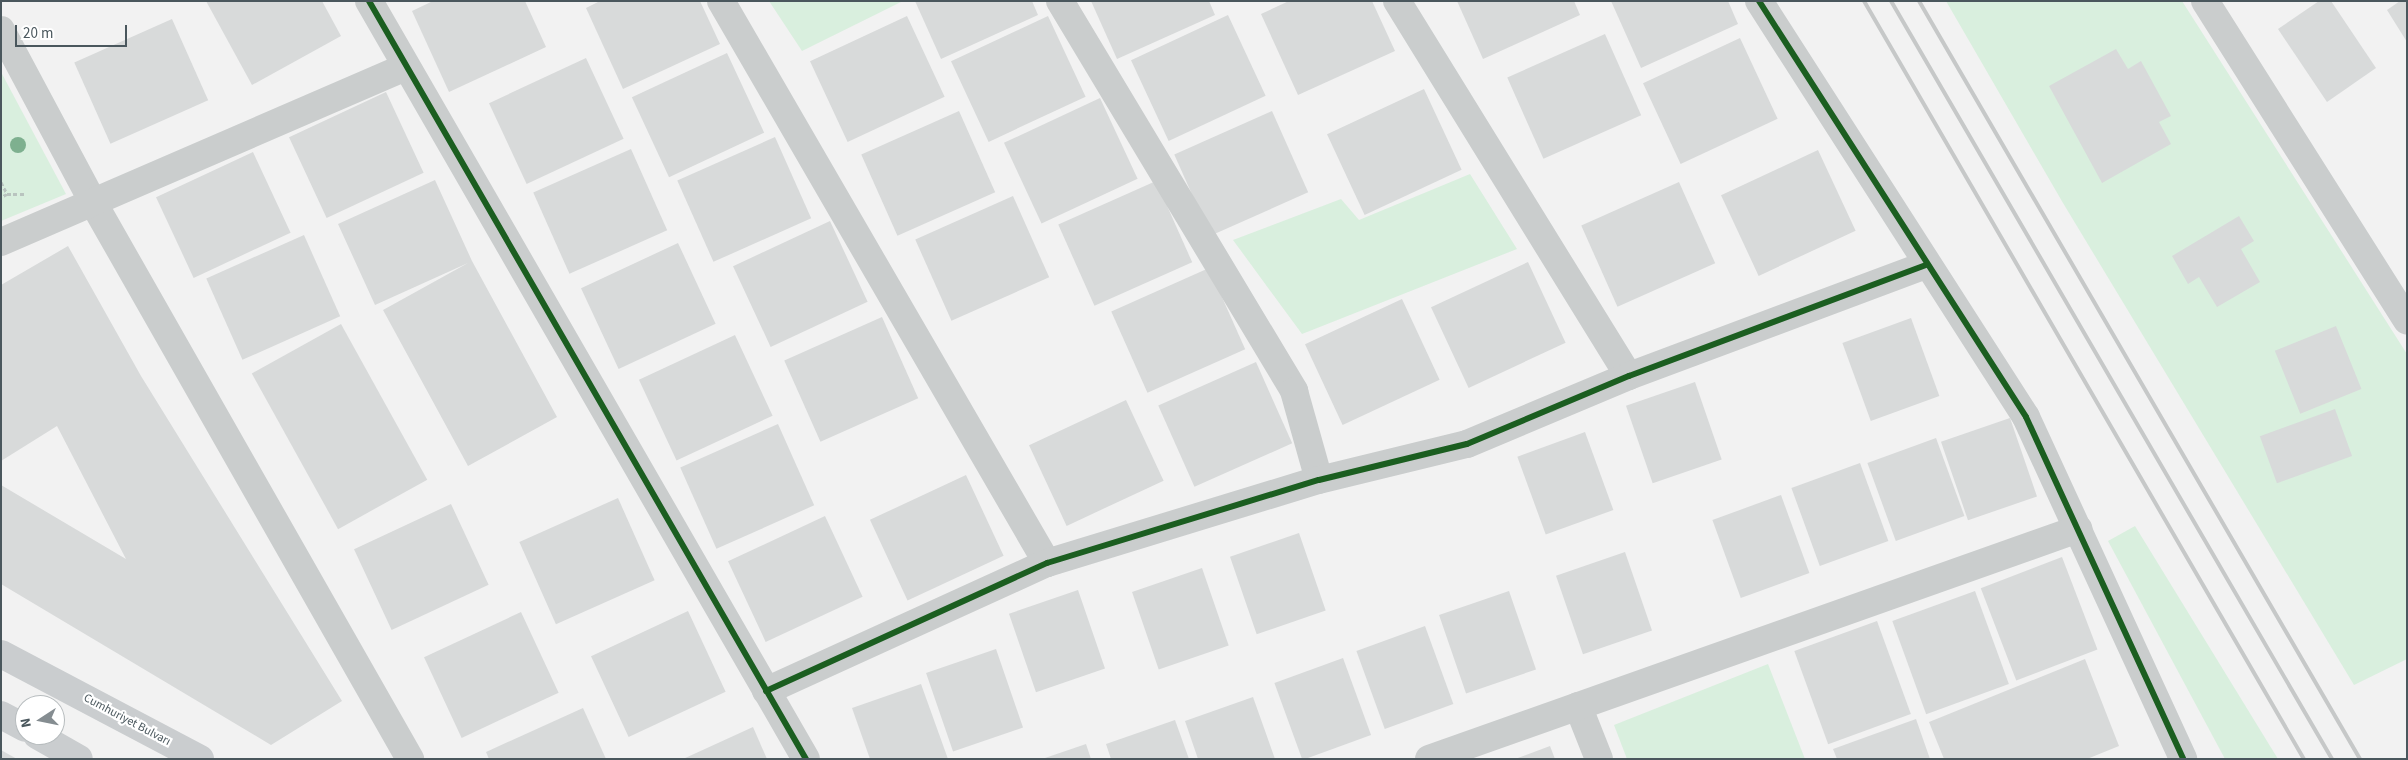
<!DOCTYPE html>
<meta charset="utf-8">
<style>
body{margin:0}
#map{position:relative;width:2408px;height:760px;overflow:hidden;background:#f2f2f2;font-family:"Source Sans 3",sans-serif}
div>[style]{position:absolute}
.green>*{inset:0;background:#d9efde}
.building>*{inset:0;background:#d8dada;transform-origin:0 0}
.path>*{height:3px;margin-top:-1.5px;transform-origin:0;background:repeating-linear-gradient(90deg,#b9c4bf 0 4px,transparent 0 6.5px)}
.street>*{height:28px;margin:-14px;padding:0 14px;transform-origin:14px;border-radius:14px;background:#cacdcd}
.secondary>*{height:28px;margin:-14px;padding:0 14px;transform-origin:14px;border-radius:14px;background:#cacdcf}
.rail>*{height:4px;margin:-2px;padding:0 2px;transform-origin:2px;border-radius:2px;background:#c6c8c8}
.cycleway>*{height:6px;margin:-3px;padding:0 3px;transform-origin:3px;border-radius:3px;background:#1b5e20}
.trees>*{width:16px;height:16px;margin:-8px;border-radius:50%;background:#7eb08f}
span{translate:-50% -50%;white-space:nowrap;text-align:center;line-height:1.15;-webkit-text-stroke:4.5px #fff;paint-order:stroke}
.street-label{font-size:12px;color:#4a575d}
.frame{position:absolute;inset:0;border:2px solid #4a575d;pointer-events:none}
.north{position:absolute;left:15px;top:695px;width:50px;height:50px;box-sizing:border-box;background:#fff;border:1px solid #b7bcbe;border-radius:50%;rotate:259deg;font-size:14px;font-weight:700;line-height:20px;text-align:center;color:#4a575d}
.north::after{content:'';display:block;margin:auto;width:18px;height:22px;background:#858d91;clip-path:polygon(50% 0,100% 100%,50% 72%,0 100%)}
.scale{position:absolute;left:15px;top:25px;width:112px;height:22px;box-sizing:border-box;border:2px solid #4a575d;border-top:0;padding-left:6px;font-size:15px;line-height:18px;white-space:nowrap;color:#4a575d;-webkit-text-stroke:4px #fff;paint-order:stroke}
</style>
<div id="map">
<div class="green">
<div style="clip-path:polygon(769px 1px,903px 1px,802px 51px)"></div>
<div style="clip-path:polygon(1946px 1px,2182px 1px,2407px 354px,2407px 659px,2354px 685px,2063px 203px)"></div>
<div style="clip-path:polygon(1px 72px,66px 194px,1px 221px)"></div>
<div style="clip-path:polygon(1470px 174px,1517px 249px,1302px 334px,1233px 240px,1341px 199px,1359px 220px)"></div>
<div style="clip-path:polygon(2135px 526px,2278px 759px,2225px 759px,2108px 541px)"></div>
<div style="clip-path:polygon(1768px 664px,1805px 759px,1627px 759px,1614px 725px)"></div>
</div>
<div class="building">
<div style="clip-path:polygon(206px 1px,322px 1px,341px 36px,252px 85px)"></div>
<div style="clip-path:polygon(433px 1px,525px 1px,546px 47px,449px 92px,412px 11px)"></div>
<div style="clip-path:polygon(600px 1px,700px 1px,720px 44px,623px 89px,586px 8px)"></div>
<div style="clip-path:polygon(915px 1px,1032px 1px,1038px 15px,941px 59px)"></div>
<div style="clip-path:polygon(1091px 1px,1209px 1px,1215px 15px,1117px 59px)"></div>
<div style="clip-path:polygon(1289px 1px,1372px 1px,1395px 51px,1298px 95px,1261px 14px)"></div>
<div style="clip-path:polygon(1457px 1px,1574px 1px,1580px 15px,1483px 59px)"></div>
<div style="clip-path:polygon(1611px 1px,1728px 1px,1738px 24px,1641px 68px)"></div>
<div style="clip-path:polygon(2319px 1px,2331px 1px,2376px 68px,2327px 102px,2278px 29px)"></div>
<div style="clip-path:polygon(2400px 1px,2407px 1px,2407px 42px,2387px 10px)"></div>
<div style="left:1228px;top:15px;width:89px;height:107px;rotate:65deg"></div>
<div style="left:907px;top:16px;width:89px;height:107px;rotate:65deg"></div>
<div style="left:1048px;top:16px;width:89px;height:107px;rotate:65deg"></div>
<div style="left:172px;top:19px;width:89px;height:107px;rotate:66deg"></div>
<div style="left:1605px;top:34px;width:89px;height:107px;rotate:66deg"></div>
<div style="left:1740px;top:38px;width:89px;height:107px;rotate:65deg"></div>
<div style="clip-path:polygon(2116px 49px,2128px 69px,2141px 61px,2171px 116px,2159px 122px,2171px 144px,2102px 183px,2049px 86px)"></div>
<div style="left:727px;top:53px;width:88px;height:105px;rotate:65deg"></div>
<div style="left:586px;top:58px;width:89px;height:107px;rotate:65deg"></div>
<div style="left:1424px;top:89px;width:89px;height:107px;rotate:65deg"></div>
<div style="left:386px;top:92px;width:89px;height:107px;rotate:65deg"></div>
<div style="left:1100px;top:98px;width:89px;height:106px;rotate:65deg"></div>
<div style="left:959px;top:111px;width:89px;height:107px;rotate:66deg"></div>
<div style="left:1272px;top:111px;width:89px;height:107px;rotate:66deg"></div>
<div style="left:775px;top:137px;width:89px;height:107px;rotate:66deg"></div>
<div style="left:631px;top:149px;width:89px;height:107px;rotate:66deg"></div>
<div style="left:1818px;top:150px;width:89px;height:107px;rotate:65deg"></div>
<div style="left:253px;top:152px;width:89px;height:107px;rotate:65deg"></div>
<div style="clip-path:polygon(435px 180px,472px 261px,557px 417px,468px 466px,383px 310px,468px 263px,375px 305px,338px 224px)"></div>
<div style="left:1156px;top:181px;width:89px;height:107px;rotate:66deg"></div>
<div style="left:1679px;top:182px;width:89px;height:107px;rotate:66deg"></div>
<div style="left:1013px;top:196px;width:89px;height:107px;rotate:66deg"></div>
<div style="clip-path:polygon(2239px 216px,2254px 241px,2241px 249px,2260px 282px,2217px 307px,2199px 277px,2188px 284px,2172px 256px)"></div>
<div style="left:830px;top:221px;width:89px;height:107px;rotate:65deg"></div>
<div style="left:304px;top:235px;width:89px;height:107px;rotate:66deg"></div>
<div style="left:678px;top:243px;width:89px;height:107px;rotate:65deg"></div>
<div style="clip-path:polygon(68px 246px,141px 376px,342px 701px,271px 745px,1px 584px,1px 485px,126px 559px,57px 426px,1px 461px,1px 285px)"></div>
<div style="left:1528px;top:262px;width:89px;height:107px;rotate:65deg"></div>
<div style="left:1209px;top:268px;width:89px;height:107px;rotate:66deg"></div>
<div style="left:1402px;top:299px;width:89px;height:107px;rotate:65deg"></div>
<div style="left:882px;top:317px;width:89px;height:107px;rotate:66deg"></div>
<div style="left:1911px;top:318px;width:83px;height:73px;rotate:70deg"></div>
<div style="left:341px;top:324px;width:178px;height:102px;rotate:61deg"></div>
<div style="left:2336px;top:326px;width:68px;height:66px;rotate:68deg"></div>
<div style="left:735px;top:335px;width:89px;height:106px;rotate:65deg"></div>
<div style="left:1256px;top:362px;width:89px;height:107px;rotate:66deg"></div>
<div style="left:1695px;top:382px;width:82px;height:73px;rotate:71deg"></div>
<div style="left:1126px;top:400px;width:89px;height:107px;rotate:65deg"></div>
<div style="left:2335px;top:409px;width:50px;height:80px;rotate:70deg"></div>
<div style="left:2010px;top:418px;width:83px;height:73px;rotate:71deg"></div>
<div style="left:778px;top:424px;width:89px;height:107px;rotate:66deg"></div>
<div style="left:1585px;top:432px;width:83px;height:72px;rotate:70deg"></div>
<div style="left:1936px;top:438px;width:83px;height:73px;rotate:70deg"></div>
<div style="left:1860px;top:463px;width:83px;height:73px;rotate:70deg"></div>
<div style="left:966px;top:475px;width:89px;height:106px;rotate:65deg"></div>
<div style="left:1781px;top:495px;width:83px;height:73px;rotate:70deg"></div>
<div style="left:618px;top:498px;width:90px;height:108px;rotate:66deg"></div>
<div style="left:451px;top:504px;width:89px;height:107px;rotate:65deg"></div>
<div style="left:825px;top:516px;width:89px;height:107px;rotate:65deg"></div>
<div style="left:1299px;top:533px;width:82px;height:73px;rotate:71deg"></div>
<div style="left:1625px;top:552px;width:83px;height:73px;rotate:71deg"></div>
<div style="left:2062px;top:557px;width:99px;height:87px;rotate:69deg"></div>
<div style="left:1202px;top:568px;width:82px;height:74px;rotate:71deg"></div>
<div style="left:1078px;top:590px;width:83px;height:73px;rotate:71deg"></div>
<div style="left:1509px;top:591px;width:83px;height:74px;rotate:71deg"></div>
<div style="left:1975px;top:591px;width:99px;height:88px;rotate:70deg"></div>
<div style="left:688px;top:611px;width:89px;height:107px;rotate:65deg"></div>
<div style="left:521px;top:612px;width:89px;height:107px;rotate:65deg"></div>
<div style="left:1877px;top:621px;width:99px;height:88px;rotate:70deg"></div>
<div style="left:1425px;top:626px;width:83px;height:73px;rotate:70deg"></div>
<div style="left:996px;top:649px;width:83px;height:74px;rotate:71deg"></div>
<div style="left:1343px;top:658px;width:82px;height:73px;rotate:70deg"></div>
<div style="clip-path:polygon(2085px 659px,2119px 746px,2087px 759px,1944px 759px,1929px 722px)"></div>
<div style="clip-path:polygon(921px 684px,948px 759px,870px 759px,852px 708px)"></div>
<div style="clip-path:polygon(1253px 697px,1275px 759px,1198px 759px,1185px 721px)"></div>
<div style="clip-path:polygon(583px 708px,606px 759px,489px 759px,486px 752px)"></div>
<div style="clip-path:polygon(1916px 719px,1930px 759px,1837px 759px,1833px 749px)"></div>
<div style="clip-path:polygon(1175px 720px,1189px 759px,1111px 759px,1106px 744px)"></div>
<div style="clip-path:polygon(753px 727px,767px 759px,683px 759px)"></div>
<div style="clip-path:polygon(1086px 744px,1091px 759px,1045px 759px,1045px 758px)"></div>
<div style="clip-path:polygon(1550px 746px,1555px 759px,1515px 759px)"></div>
<div style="clip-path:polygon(1px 750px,17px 759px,1px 759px)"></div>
</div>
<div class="path">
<div style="left:1px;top:182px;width:13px;rotate:63deg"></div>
<div style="left:7px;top:194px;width:7px;rotate:153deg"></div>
<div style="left:7px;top:194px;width:17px"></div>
</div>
<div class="street">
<div style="left:369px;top:1px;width:875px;rotate:60.04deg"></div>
<div style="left:721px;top:1px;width:650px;rotate:59.88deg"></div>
<div style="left:1060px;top:1px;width:455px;rotate:59deg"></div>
<div style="left:1294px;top:391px;width:92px;rotate:74.3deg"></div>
<div style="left:1397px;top:1px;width:441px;rotate:58.3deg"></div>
<div style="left:1759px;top:1px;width:494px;rotate:57.3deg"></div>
<div style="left:2026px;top:417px;width:376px;rotate:65.3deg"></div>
<div style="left:2205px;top:1px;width:378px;rotate:57.7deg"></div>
<div style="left:1px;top:30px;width:197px;rotate:61.9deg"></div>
<div style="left:94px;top:204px;width:639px;rotate:60.34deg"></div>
<div style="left:1px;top:242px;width:441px;rotate:-23.4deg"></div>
<div style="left:766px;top:691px;width:309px;rotate:-24.5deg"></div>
<div style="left:1047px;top:563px;width:284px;rotate:-17deg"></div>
<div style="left:1319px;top:480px;width:152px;rotate:-13.7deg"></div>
<div style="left:1467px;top:444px;width:176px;rotate:-22.8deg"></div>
<div style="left:1629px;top:376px;width:317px;rotate:-20.5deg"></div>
<div style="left:1578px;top:706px;width:57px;rotate:68.4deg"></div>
<div style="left:1429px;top:759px;width:689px;rotate:-19.51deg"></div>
</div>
<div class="secondary">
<div style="left:1px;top:654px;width:225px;rotate:27.8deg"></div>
<div style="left:1px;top:715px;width:27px;rotate:28deg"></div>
<div style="left:37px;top:735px;width:48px;rotate:29.7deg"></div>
</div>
<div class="rail">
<div style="left:1864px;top:1px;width:876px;rotate:59.87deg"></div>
<div style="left:1891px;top:1px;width:877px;rotate:59.81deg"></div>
<div style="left:1919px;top:1px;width:877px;rotate:59.81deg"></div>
</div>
<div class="cycleway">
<div style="left:369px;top:1px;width:875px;rotate:60.04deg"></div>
<div style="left:1759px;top:1px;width:494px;rotate:57.3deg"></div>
<div style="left:2026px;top:417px;width:376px;rotate:65.3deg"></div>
<div style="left:766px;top:691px;width:309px;rotate:-24.5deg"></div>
<div style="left:1047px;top:563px;width:284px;rotate:-17deg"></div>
<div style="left:1319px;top:480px;width:152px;rotate:-13.7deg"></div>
<div style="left:1467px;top:444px;width:176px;rotate:-22.8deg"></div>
<div style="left:1629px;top:376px;width:317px;rotate:-20.5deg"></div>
</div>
<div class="trees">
<div style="left:18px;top:145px"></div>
</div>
<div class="street-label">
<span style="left:127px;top:720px;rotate:28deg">Cumhuriyet Bulvarı</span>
</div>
<div class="frame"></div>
<div class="north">N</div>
<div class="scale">20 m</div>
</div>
